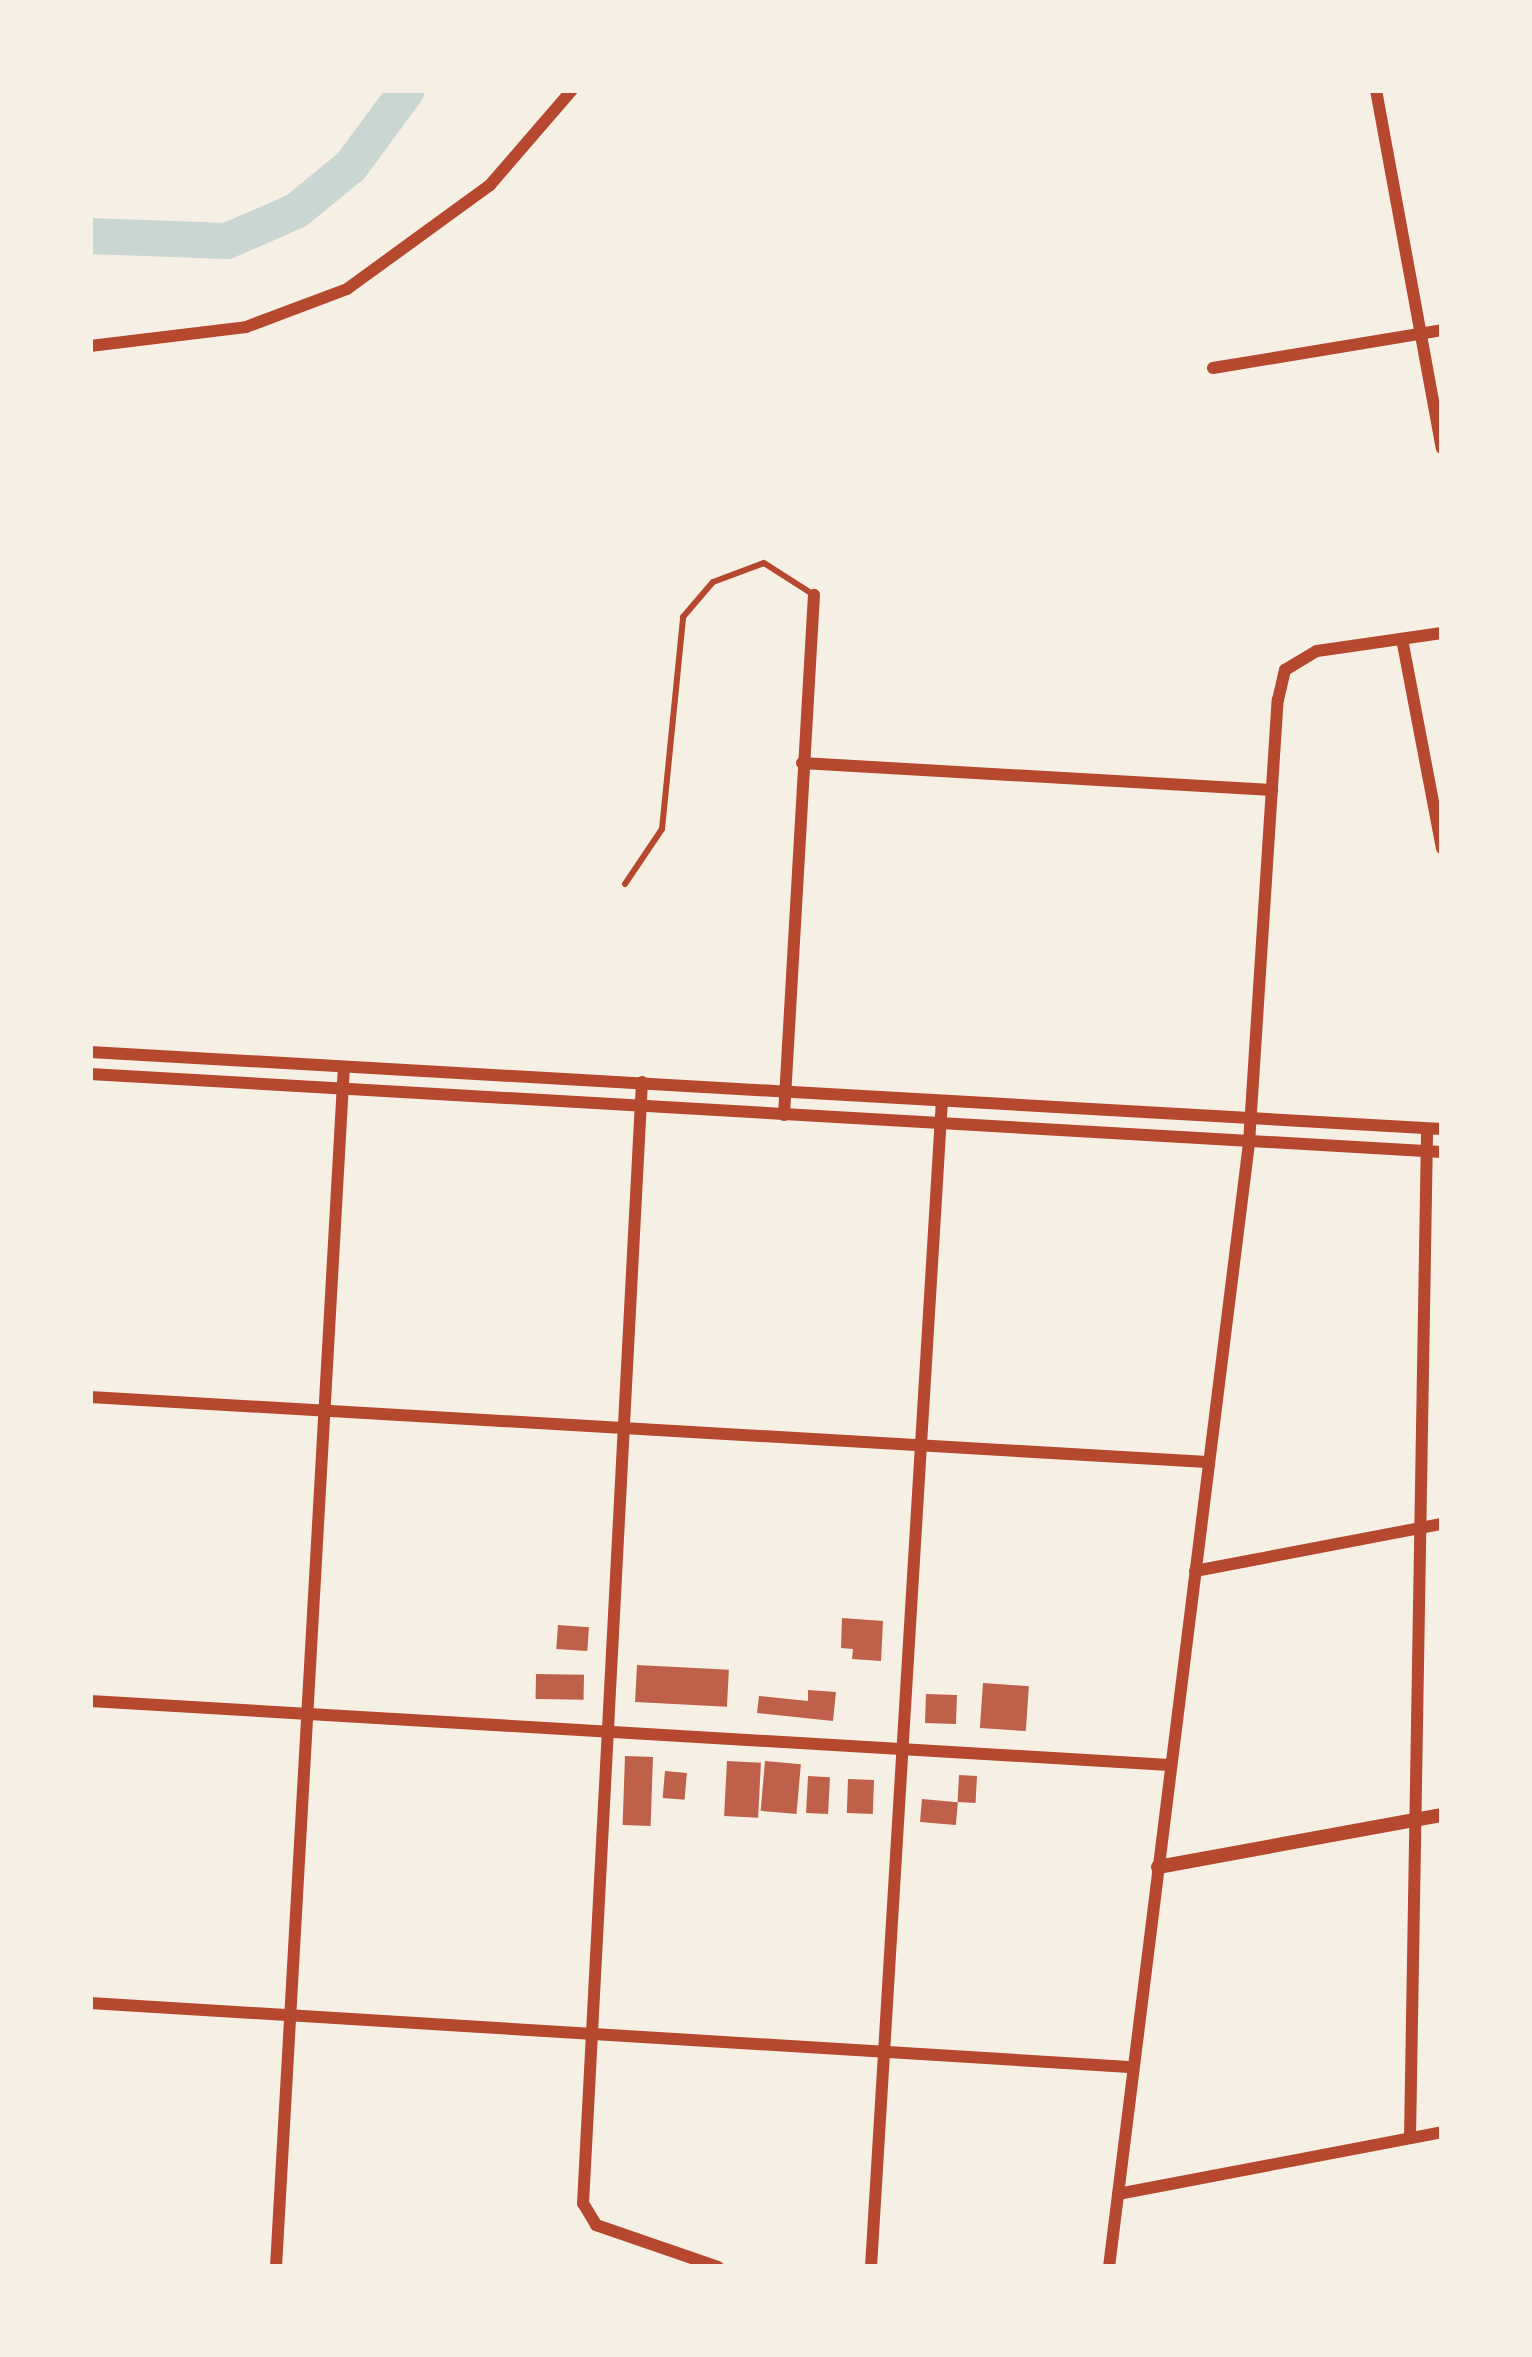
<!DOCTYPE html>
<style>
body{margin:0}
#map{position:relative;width:1532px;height:2357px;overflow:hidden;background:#f6efe4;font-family:Poppins,sans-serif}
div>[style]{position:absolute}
.river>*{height:36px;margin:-18px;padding:0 18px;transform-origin:18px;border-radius:18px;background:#c9d6d2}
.building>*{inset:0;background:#bf614a;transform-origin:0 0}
.service>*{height:6px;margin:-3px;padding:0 3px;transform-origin:3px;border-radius:3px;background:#b5482f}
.minor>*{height:12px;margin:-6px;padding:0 6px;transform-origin:6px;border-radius:6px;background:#b5482f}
.tertiary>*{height:14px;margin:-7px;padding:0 7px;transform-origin:7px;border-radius:7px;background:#b5482f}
span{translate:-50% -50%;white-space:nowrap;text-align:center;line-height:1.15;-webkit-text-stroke:9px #f6efe4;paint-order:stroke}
.frame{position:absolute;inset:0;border:93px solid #f6efe4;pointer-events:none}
</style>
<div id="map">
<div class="river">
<div style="left:90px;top:236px;width:137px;rotate:2.1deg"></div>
<div style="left:227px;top:241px;width:75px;rotate:-23.5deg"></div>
<div style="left:296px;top:211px;width:71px;rotate:-39.3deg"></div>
<div style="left:351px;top:166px;width:94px;rotate:-53.6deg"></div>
</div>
<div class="building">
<div style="clip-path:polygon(842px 1618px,883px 1621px,881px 1661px,852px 1659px,853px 1649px,841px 1648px)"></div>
<div style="left:558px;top:1625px;width:31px;height:24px;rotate:4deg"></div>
<div style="left:637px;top:1665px;width:92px;height:37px;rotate:3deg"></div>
<div style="left:536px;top:1674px;width:48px;height:25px;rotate:1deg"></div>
<div style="left:983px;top:1683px;width:46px;height:45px;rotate:4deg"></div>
<div style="clip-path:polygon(808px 1690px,836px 1692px,833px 1721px,757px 1713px,759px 1696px,808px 1701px)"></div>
<div style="left:926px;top:1694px;width:31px;height:29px;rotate:2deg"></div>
<div style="left:625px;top:1756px;width:28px;height:69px;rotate:2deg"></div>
<div style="left:727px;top:1761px;width:34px;height:55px;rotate:3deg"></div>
<div style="left:765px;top:1761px;width:36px;height:50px;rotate:5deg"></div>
<div style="left:665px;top:1771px;width:22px;height:27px;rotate:5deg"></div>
<div style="left:959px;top:1775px;width:18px;height:27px;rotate:3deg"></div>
<div style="left:808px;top:1776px;width:22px;height:37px;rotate:3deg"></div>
<div style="left:848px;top:1779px;width:26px;height:34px;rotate:2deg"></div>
<div style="left:922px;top:1799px;width:36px;height:23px;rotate:5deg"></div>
</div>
<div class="service">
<div style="left:625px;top:884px;width:66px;rotate:-56.1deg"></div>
<div style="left:662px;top:829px;width:213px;rotate:-84.3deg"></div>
<div style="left:683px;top:617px;width:46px;rotate:-49.4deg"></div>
<div style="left:713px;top:582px;width:54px;rotate:-20.4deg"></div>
<div style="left:764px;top:563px;width:59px;rotate:32.6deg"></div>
</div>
<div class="minor">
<div style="left:1376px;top:90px;width:364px;rotate:79.6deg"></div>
<div style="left:90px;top:346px;width:157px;rotate:-6.9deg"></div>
<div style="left:246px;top:327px;width:108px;rotate:-20.6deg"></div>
<div style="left:347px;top:289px;width:177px;rotate:-36deg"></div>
<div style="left:490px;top:185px;width:125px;rotate:-49.2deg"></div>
<div style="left:1213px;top:368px;width:232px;rotate:-9.4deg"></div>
<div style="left:1402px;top:639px;width:213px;rotate:79.2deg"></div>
<div style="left:802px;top:763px;width:471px;rotate:3.3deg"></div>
<div style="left:90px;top:1052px;width:1354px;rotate:3.26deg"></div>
<div style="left:90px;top:1074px;width:1354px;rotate:3.3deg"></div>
<div style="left:642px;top:1082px;width:1123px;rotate:93.01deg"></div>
<div style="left:583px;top:2203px;width:26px;rotate:59deg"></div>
<div style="left:596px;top:2225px;width:129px;rotate:19deg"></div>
<div style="left:784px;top:1115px;width:521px;rotate:-86.7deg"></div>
<div style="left:90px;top:1397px;width:1119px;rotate:3.33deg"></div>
<div style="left:1195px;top:1571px;width:251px;rotate:-10.8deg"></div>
<div style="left:90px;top:1701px;width:1081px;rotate:3.39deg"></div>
<div style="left:90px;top:2003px;width:1041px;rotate:3.52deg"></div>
<div style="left:1410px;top:2138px;width:1009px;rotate:-89.03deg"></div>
<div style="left:1118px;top:2194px;width:330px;rotate:-10.8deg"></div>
<div style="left:276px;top:2267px;width:1202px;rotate:-86.76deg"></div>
<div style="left:871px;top:2267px;width:1168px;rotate:-86.52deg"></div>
<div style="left:1109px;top:2267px;width:1133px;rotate:-82.9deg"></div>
<div style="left:1249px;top:1143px;width:444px;rotate:-86.3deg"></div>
<div style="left:1278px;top:700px;width:31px;rotate:-77deg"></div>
<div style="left:1285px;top:670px;width:37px;rotate:-31deg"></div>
<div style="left:1317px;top:651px;width:126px;rotate:-8.2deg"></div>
</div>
<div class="tertiary">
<div style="left:1158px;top:1867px;width:289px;rotate:-10.4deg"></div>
</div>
<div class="frame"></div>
</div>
